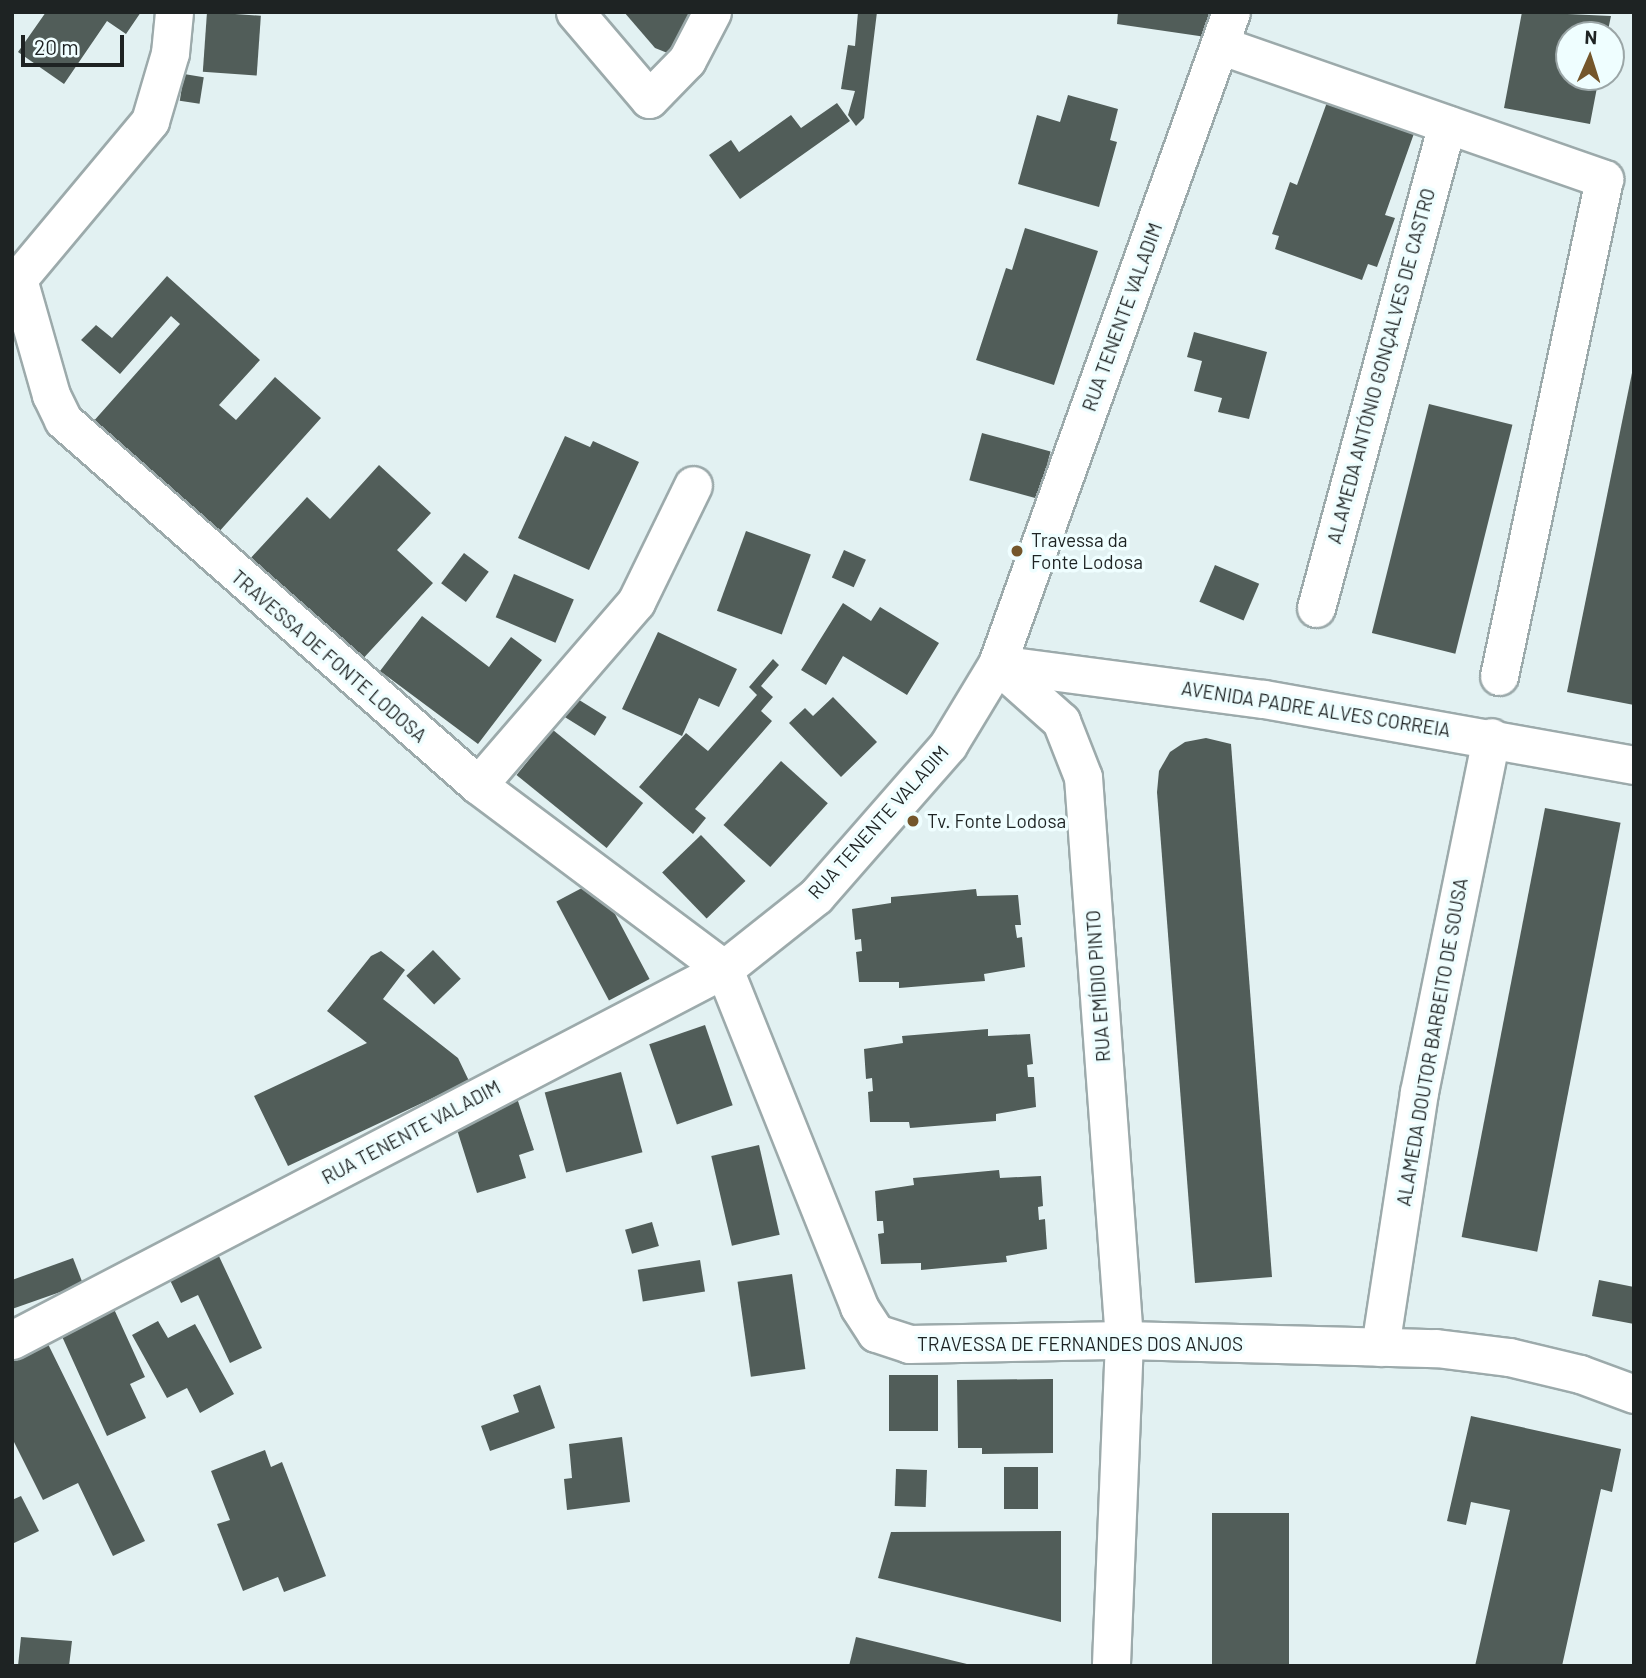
<!DOCTYPE html>
<meta charset="utf-8">
<style>
body{margin:0}
#map{position:relative;width:1646px;height:1678px;overflow:hidden;background:#e2f1f2;font-family:Barlow,sans-serif}
div>[style]{position:absolute}
.building>*{inset:0;background:#515d59;transform-origin:0 0}
.roads{filter:drop-shadow(2px 0 #9caaab) drop-shadow(-2px 0 #9caaab) drop-shadow(0 2px #9caaab) drop-shadow(0 -2px #9caaab)}
.minor>*{height:37px;margin:-18.5px;padding:0 18.5px;transform-origin:18.5px;border-radius:18.5px;background:#fff}
.dots>*{width:19px;height:19px;translate:-50% -50%;box-sizing:border-box;border:4px solid #effeff;border-radius:50%}
span{translate:-50% -50%;white-space:nowrap;text-align:center;line-height:1.15;-webkit-text-stroke:7px #effeff;paint-order:stroke}
.street-label{font-size:19px;color:#1e2323}
.poi-label{font-size:19px;color:#1e2323}
.left{translate:0 -50%;text-align:left}
.frame{position:absolute;inset:0;border:14px solid #1e2323;pointer-events:none}
.north{position:absolute;left:1555px;top:21px;width:70px;height:70px;box-sizing:border-box;background:#effeff;border:2px solid #9ba6a7;border-radius:50%;rotate:3deg;font-size:19px;font-weight:700;line-height:28px;text-align:center;color:#1e2323}
.north::after{content:'';display:block;margin:auto;width:24px;height:32px;background:#74562b;clip-path:polygon(50% 0,100% 100%,50% 72%,0 100%)}
.scale{position:absolute;left:21px;top:35px;width:103px;height:32px;box-sizing:border-box;border:4px solid #1e2323;border-top:0;padding-left:9px;font-size:21px;line-height:24px;white-space:nowrap;color:#1e2323;-webkit-text-stroke:5px #effeff;paint-order:stroke}
</style>
<div id="map">
<div class="building">
<div style="clip-path:polygon(46px 12px,141px 12px,126px 34px,107px 21px,64px 84px,18px 52px)"></div>
<div style="left:207px;top:12px;width:54px;height:60px;rotate:4deg"></div>
<div style="clip-path:polygon(624px 12px,709px 12px,685px 60px,655px 48px)"></div>
<div style="clip-path:polygon(858px 12px,877px 12px,864px 118px,856px 126px,848px 115px,855px 91px,841px 89px,848px 45px,855px 46px)"></div>
<div style="clip-path:polygon(1118px 12px,1209px 12px,1206px 37px,1117px 24px)"></div>
<div style="clip-path:polygon(1522px 12px,1611px 16px,1607px 35px,1569px 35px,1569px 77px,1599px 77px,1590px 124px,1504px 108px)"></div>
<div style="left:184px;top:74px;width:20px;height:27px;rotate:9deg"></div>
<div style="clip-path:polygon(1330px 94px,1417px 125px,1385px 215px,1395px 218px,1377px 267px,1368px 264px,1362px 280px,1275px 249px,1279px 236px,1272px 234px,1290px 182px,1297px 185px)"></div>
<div style="clip-path:polygon(1068px 95px,1118px 109px,1110px 140px,1117px 142px,1099px 207px,1018px 184px,1037px 115px,1060px 122px)"></div>
<div style="clip-path:polygon(837px 103px,850px 121px,740px 199px,709px 155px,731px 140px,739px 152px,791px 115px,801px 128px)"></div>
<div style="clip-path:polygon(1025px 228px,1098px 251px,1054px 385px,976px 360px,1006px 268px,1012px 270px)"></div>
<div style="clip-path:polygon(167px 276px,260px 360px,219px 405px,236px 420px,275px 377px,321px 418px,217px 534px,92px 423px,180px 324px,171px 316px,120px 374px,81px 340px,96px 325px,112px 338px)"></div>
<div style="clip-path:polygon(1194px 332px,1267px 352px,1249px 419px,1218px 412px,1222px 398px,1194px 391px,1202px 361px,1187px 357px)"></div>
<div style="clip-path:polygon(1633px 368px,1634px 368px,1634px 705px,1567px 692px)"></div>
<div style="left:1429px;top:404px;width:86px;height:236px;rotate:14deg"></div>
<div style="left:982px;top:433px;width:71px;height:49px;rotate:15deg"></div>
<div style="clip-path:polygon(565px 436px,590px 447px,593px 441px,639px 462px,589px 570px,518px 538px)"></div>
<div style="clip-path:polygon(379px 465px,431px 513px,397px 550px,433px 583px,359px 663px,248px 561px,307px 497px,330px 519px)"></div>
<div style="left:746px;top:531px;width:69px;height:85px;rotate:20deg"></div>
<div style="left:844px;top:550px;width:24px;height:30px;rotate:24deg"></div>
<div style="left:464px;top:553px;width:31px;height:38px;rotate:37deg"></div>
<div style="left:1215px;top:565px;width:48px;height:40px;rotate:23deg"></div>
<div style="left:514px;top:574px;width:65px;height:47px;rotate:23deg"></div>
<div style="clip-path:polygon(843px 603px,871px 621px,880px 607px,939px 643px,907px 695px,843px 656px,826px 685px,801px 670px)"></div>
<div style="clip-path:polygon(422px 616px,489px 667px,511px 637px,542px 660px,478px 744px,380px 671px)"></div>
<div style="clip-path:polygon(658px 632px,737px 669px,719px 707px,699px 698px,682px 736px,622px 709px)"></div>
<div style="clip-path:polygon(773px 659px,779px 665px,761px 686px,773px 697px,761px 711px,772px 721px,695px 809px,706px 818px,693px 834px,639px 787px,686px 733px,708px 751px,757px 695px,749px 687px)"></div>
<div style="clip-path:polygon(833px 697px,877px 742px,841px 777px,789px 723px,805px 708px,813px 716px)"></div>
<div style="left:576px;top:698px;width:36px;height:22px;rotate:32deg"></div>
<div style="left:553px;top:730px;width:116px;height:58px;rotate:39deg"></div>
<div style="clip-path:polygon(1206px 738px,1231px 744px,1272px 1277px,1195px 1283px,1157px 792px,1159px 771px,1170px 752px,1185px 742px)"></div>
<div style="left:781px;top:761px;width:63px;height:86px;rotate:42deg"></div>
<div style="left:1545px;top:808px;width:77px;height:437px;rotate:11deg"></div>
<div style="left:701px;top:835px;width:64px;height:54px;rotate:46deg"></div>
<div style="left:597px;top:880px;width:112px;height:46px;rotate:62deg"></div>
<div style="clip-path:polygon(976px 889px,977px 896px,1018px 895px,1021px 925px,1015px 925px,1017px 938px,1022px 937px,1025px 967px,984px 974px,985px 981px,899px 988px,899px 982px,859px 982px,856px 952px,862px 951px,861px 939px,855px 940px,852px 909px,891px 903px,891px 897px)"></div>
<div style="left:433px;top:950px;width:40px;height:37px;rotate:46deg"></div>
<div style="clip-path:polygon(381px 951px,405px 970px,383px 999px,458px 1058px,469px 1081px,288px 1166px,254px 1096px,367px 1043px,327px 1011px,371px 956px)"></div>
<div style="left:705px;top:1025px;width:85px;height:59px;rotate:71deg"></div>
<div style="clip-path:polygon(988px 1029px,988px 1036px,1030px 1034px,1033px 1064px,1027px 1065px,1028px 1077px,1034px 1077px,1036px 1107px,996px 1114px,996px 1121px,910px 1128px,909px 1122px,870px 1122px,868px 1092px,873px 1091px,872px 1078px,866px 1079px,864px 1049px,903px 1043px,902px 1036px)"></div>
<div style="left:621px;top:1072px;width:83px;height:79px;rotate:75deg"></div>
<div style="clip-path:polygon(517px 1098px,534px 1150px,519px 1155px,526px 1178px,477px 1193px,453px 1117px)"></div>
<div style="left:759px;top:1145px;width:92px;height:49px;rotate:77deg"></div>
<div style="clip-path:polygon(999px 1170px,1000px 1178px,1041px 1176px,1043px 1206px,1038px 1207px,1039px 1220px,1045px 1219px,1047px 1249px,1006px 1256px,1007px 1262px,921px 1270px,921px 1263px,881px 1264px,878px 1234px,884px 1233px,883px 1221px,877px 1221px,875px 1191px,914px 1185px,913px 1178px)"></div>
<div style="left:652px;top:1222px;width:25px;height:28px;rotate:74deg"></div>
<div style="clip-path:polygon(217px 1252px,262px 1348px,230px 1363px,198px 1295px,181px 1303px,168px 1276px)"></div>
<div style="clip-path:polygon(73px 1258px,83px 1284px,12px 1309px,12px 1280px)"></div>
<div style="left:700px;top:1260px;width:32px;height:63px;rotate:81deg"></div>
<div style="left:792px;top:1274px;width:96px;height:55px;rotate:82deg"></div>
<div style="clip-path:polygon(1599px 1280px,1634px 1287px,1634px 1324px,1592px 1316px)"></div>
<div style="clip-path:polygon(114px 1309px,145px 1377px,130px 1384px,146px 1418px,107px 1436px,60px 1332px)"></div>
<div style="clip-path:polygon(158px 1321px,168px 1338px,195px 1324px,234px 1394px,200px 1413px,187px 1388px,167px 1398px,132px 1335px)"></div>
<div style="clip-path:polygon(48px 1344px,145px 1541px,113px 1556px,78px 1483px,43px 1500px,12px 1438px,12px 1362px)"></div>
<div style="left:889px;top:1375px;width:49px;height:56px"></div>
<div style="clip-path:polygon(1053px 1379px,1053px 1453px,982px 1454px,982px 1448px,958px 1448px,957px 1380px)"></div>
<div style="clip-path:polygon(540px 1385px,555px 1428px,490px 1451px,481px 1426px,519px 1412px,513px 1395px)"></div>
<div style="clip-path:polygon(1471px 1416px,1621px 1449px,1612px 1492px,1601px 1489px,1562px 1666px,1475px 1666px,1510px 1510px,1471px 1502px,1466px 1525px,1447px 1521px)"></div>
<div style="clip-path:polygon(622px 1437px,630px 1502px,567px 1510px,564px 1479px,572px 1478px,569px 1444px)"></div>
<div style="clip-path:polygon(265px 1450px,271px 1467px,282px 1462px,326px 1576px,284px 1592px,278px 1577px,243px 1591px,217px 1524px,230px 1520px,211px 1471px)"></div>
<div style="left:1004px;top:1467px;width:34px;height:42px"></div>
<div style="left:896px;top:1469px;width:31px;height:37px;rotate:2deg"></div>
<div style="clip-path:polygon(21px 1496px,39px 1531px,12px 1544px,12px 1500px)"></div>
<div style="left:1212px;top:1513px;width:77px;height:153px"></div>
<div style="clip-path:polygon(1061px 1531px,1061px 1622px,878px 1578px,891px 1532px)"></div>
<div style="clip-path:polygon(21px 1637px,72px 1641px,69px 1666px,18px 1666px)"></div>
<div style="clip-path:polygon(856px 1637px,971px 1665px,971px 1666px,849px 1666px)"></div>
</div>
<div class="roads">
<div class="minor">
<div style="left:575px;top:12px;width:114px;rotate:49.6deg"></div>
<div style="left:649px;top:99px;width:54px;rotate:-45.7deg"></div>
<div style="left:687px;top:60px;width:54px;rotate:-62.5deg"></div>
<div style="left:1220px;top:45px;width:407px;rotate:19.2deg"></div>
<div style="left:1604px;top:179px;width:508px;rotate:101.93deg"></div>
<div style="left:18px;top:279px;width:121px;rotate:74.1deg"></div>
<div style="left:51px;top:395px;width:28px;rotate:64deg"></div>
<div style="left:63px;top:420px;width:553px;rotate:41.33deg"></div>
<div style="left:478px;top:785px;width:307px;rotate:36.8deg"></div>
<div style="left:18px;top:279px;width:206px;rotate:-50.1deg"></div>
<div style="left:150px;top:121px;width:71px;rotate:-73.6deg"></div>
<div style="left:170px;top:53px;width:41px;rotate:-84.4deg"></div>
<div style="left:1316px;top:608px;width:501px;rotate:-74.86deg"></div>
<div style="left:997px;top:664px;width:86px;rotate:41.7deg"></div>
<div style="left:1061px;top:721px;width:60px;rotate:68.6deg"></div>
<div style="left:1083px;top:777px;width:564px;rotate:85.83deg"></div>
<div style="left:1124px;top:1340px;width:326px;rotate:92.3deg"></div>
<div style="left:997px;top:664px;width:269px;rotate:7.5deg"></div>
<div style="left:1264px;top:699px;width:376px;rotate:10.1deg"></div>
<div style="left:478px;top:785px;width:242px;rotate:-49.2deg"></div>
<div style="left:636px;top:602px;width:130px;rotate:-64deg"></div>
<div style="left:724px;top:969px;width:364px;rotate:68.2deg"></div>
<div style="left:859px;top:1307px;width:31px;rotate:57deg"></div>
<div style="left:876px;top:1333px;width:35px;rotate:18deg"></div>
<div style="left:909px;top:1344px;width:215px;rotate:-1.1deg"></div>
<div style="left:1124px;top:1340px;width:312px;rotate:1.5deg"></div>
<div style="left:1436px;top:1348px;width:74px;rotate:7deg"></div>
<div style="left:1509px;top:1357px;width:73px;rotate:13.5deg"></div>
<div style="left:1580px;top:1374px;width:58px;rotate:20.3deg"></div>
<div style="left:12px;top:1340px;width:803px;rotate:-27.52deg"></div>
<div style="left:724px;top:969px;width:117px;rotate:-38.4deg"></div>
<div style="left:816px;top:896px;width:201px;rotate:-48.8deg"></div>
<div style="left:948px;top:745px;width:95px;rotate:-58.8deg"></div>
<div style="left:997px;top:664px;width:693px;rotate:-70.26deg"></div>
<div style="left:1380px;top:1347px;width:258px;rotate:-81.3deg"></div>
<div style="left:1419px;top:1092px;width:362px;rotate:-78.5deg"></div>
</div>
</div>
<div class="dots">
<div style="left:1017px;top:551px;background:#74562b"></div>
<div style="left:913px;top:821px;background:#74562b"></div>
</div>
<div class="street-label">
<span style="left:1122px;top:317px;rotate:-70deg">RUA TENENTE VALADIM</span>
<span style="left:1381px;top:366px;rotate:-75deg">ALAMEDA ANTÓNIO GONÇALVES DE CASTRO</span>
<span style="left:329px;top:656px;rotate:41deg">TRAVESSA DE FONTE LODOSA</span>
<span style="left:1316px;top:709px;rotate:9deg">AVENIDA PADRE ALVES CORREIA</span>
<span style="left:878px;top:822px;rotate:-48deg">RUA TENENTE VALADIM</span>
<span style="left:1098px;top:986px;rotate:-94deg">RUA EMÍDIO PINTO</span>
<span style="left:1432px;top:1042px;rotate:-80deg">ALAMEDA DOUTOR BARBEITO DE SOUSA</span>
<span style="left:411px;top:1132px;rotate:-28deg">RUA TENENTE VALADIM</span>
<span style="left:1080px;top:1344px">TRAVESSA DE FERNANDES DOS ANJOS</span>
</div>
<div class="poi-label">
<span class="left" style="left:1031px;top:551px">Travessa da<br>Fonte Lodosa</span>
<span class="left" style="left:927px;top:821px">Tv. Fonte Lodosa</span>
</div>
<div class="frame"></div>
<div class="north">N</div>
<div class="scale">20 m</div>
</div>
